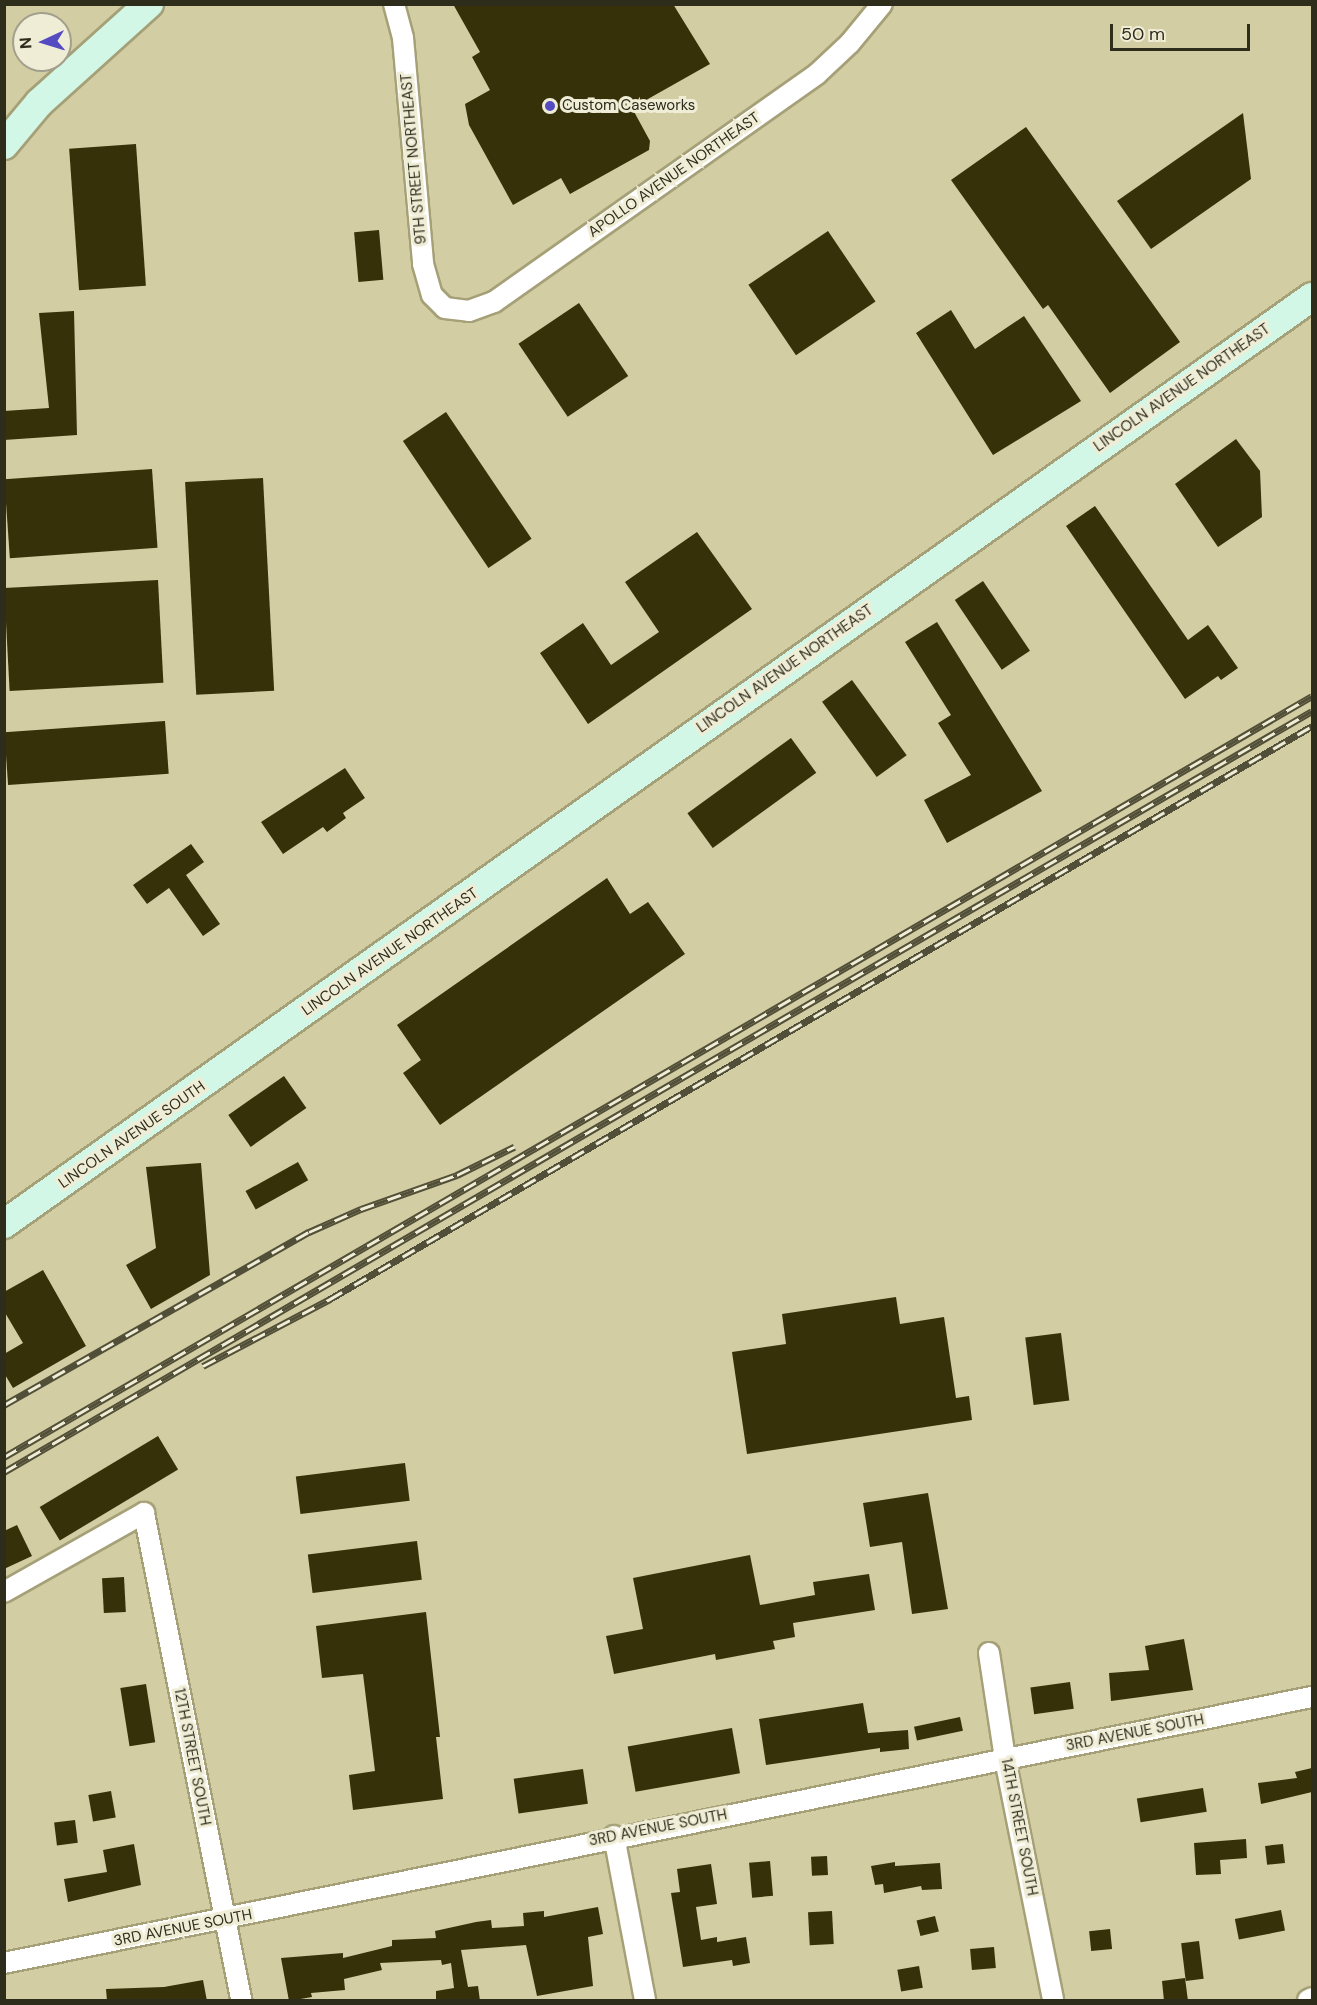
<!DOCTYPE html>
<style>
body{margin:0}
#map{position:relative;width:1317px;height:2005px;overflow:hidden;background:#d3cda3;font-family:"DM Sans",sans-serif}
div>[style]{position:absolute}
.building>*{inset:0;background:#373109;transform-origin:0 0}
.roads{filter:drop-shadow(2px 0 #a5a077) drop-shadow(-2px 0 #a5a077) drop-shadow(0 2px #a5a077) drop-shadow(0 -2px #a5a077)}
.street>*{height:20px;margin:-10px;padding:0 10px;transform-origin:10px;border-radius:10px;background:#fff}
.secondary>*{height:28px;margin:-14px;padding:0 14px;transform-origin:14px;border-radius:14px;background:#d2f7e6}
.rail>*{height:7px;margin-top:-3.5px;transform-origin:0;background:repeating-linear-gradient(90deg,#f0edd7 0 14px,#524f38 0 28px);box-sizing:border-box;border-block:2px solid #524f38}
.dots>*{width:16px;height:16px;translate:-50% -50%;box-sizing:border-box;border:3px solid #f0edd7;border-radius:50%}
span{translate:-50% -50%;white-space:nowrap;text-align:center;line-height:1.15;-webkit-text-stroke:6px #f0edd7;paint-order:stroke}
.poi-label{font-size:15px;color:#2e2c1b}
.left{translate:0 -50%;text-align:left}
.street-label{font-size:15px;color:#2e2c1b}
.frame{position:absolute;inset:0;border:6px solid #2e2c1b;pointer-events:none}
.north{position:absolute;left:12px;top:12px;width:60px;height:60px;box-sizing:border-box;background:#f0edd7;border:2px solid #a2a08c;border-radius:50%;rotate:266deg;font-size:16px;font-weight:700;line-height:24px;text-align:center;color:#2e2c1b}
.north::after{content:'';display:block;margin:auto;width:21px;height:27px;background:#544ac1;clip-path:polygon(50% 0,100% 100%,50% 72%,0 100%)}
.scale{position:absolute;left:1110px;top:24px;width:140px;height:27px;box-sizing:border-box;border:3px solid #2e2c1b;border-top:0;padding-left:8px;font-size:18px;line-height:21px;white-space:nowrap;color:#2e2c1b;-webkit-text-stroke:4px #f0edd7;paint-order:stroke}
</style>
<div id="map">
<div class="building">
<div style="clip-path:polygon(453px 4px,673px 4px,710px 64px,632px 108px,650px 141px,649px 150px,570px 194px,561px 178px,513px 205px,469px 125px,465px 104px,490px 90px,472px 57px,480px 52px)"></div>
<div style="clip-path:polygon(1243px 113px,1251px 179px,1151px 249px,1117px 201px)"></div>
<div style="clip-path:polygon(1026px 127px,1180px 342px,1110px 393px,1048px 305px,1043px 309px,951px 180px)"></div>
<div style="left:136px;top:144px;width:142px;height:67px;rotate:86deg"></div>
<div style="left:379px;top:230px;width:50px;height:25px;rotate:85deg"></div>
<div style="left:828px;top:231px;width:85px;height:96px;rotate:56deg"></div>
<div style="left:579px;top:303px;width:88px;height:73px;rotate:56deg"></div>
<div style="clip-path:polygon(951px 310px,975px 349px,1024px 316px,1081px 401px,993px 455px,916px 333px)"></div>
<div style="clip-path:polygon(74px 311px,77px 435px,4px 440px,4px 411px,49px 408px,39px 313px)"></div>
<div style="left:446px;top:412px;width:153px;height:52px;rotate:56deg"></div>
<div style="clip-path:polygon(1236px 439px,1260px 471px,1262px 517px,1218px 547px,1175px 484px)"></div>
<div style="left:152px;top:469px;width:79px;height:148px;rotate:86deg"></div>
<div style="left:263px;top:478px;width:213px;height:78px;rotate:87deg"></div>
<div style="clip-path:polygon(1095px 506px,1188px 640px,1208px 625px,1238px 668px,1221px 680px,1218px 676px,1185px 699px,1066px 526px)"></div>
<div style="clip-path:polygon(697px 532px,752px 609px,588px 724px,540px 653px,583px 623px,611px 665px,659px 632px,625px 582px)"></div>
<div style="left:158px;top:580px;width:103px;height:154px;rotate:87deg"></div>
<div style="left:983px;top:581px;width:84px;height:34px;rotate:56deg"></div>
<div style="clip-path:polygon(937px 622px,1042px 791px,947px 843px,924px 800px,971px 775px,938px 723px,951px 715px,905px 642px)"></div>
<div style="left:852px;top:680px;width:93px;height:37px;rotate:54deg"></div>
<div style="left:165px;top:721px;width:53px;height:161px;rotate:86deg"></div>
<div style="left:791px;top:738px;width:43px;height:128px;rotate:54deg"></div>
<div style="clip-path:polygon(345px 768px,365px 798px,343px 813px,346px 818px,327px 832px,323px 827px,283px 854px,261px 822px)"></div>
<div style="clip-path:polygon(191px 844px,204px 862px,186px 875px,220px 924px,203px 936px,169px 888px,147px 904px,133px 885px)"></div>
<div style="clip-path:polygon(607px 878px,630px 914px,648px 902px,685px 954px,440px 1125px,403px 1073px,421px 1060px,397px 1025px)"></div>
<div style="left:284px;top:1076px;width:39px;height:68px;rotate:55deg"></div>
<div style="left:298px;top:1162px;width:21px;height:60px;rotate:61deg"></div>
<div style="clip-path:polygon(201px 1163px,210px 1275px,151px 1309px,126px 1265px,156px 1248px,146px 1167px)"></div>
<div style="clip-path:polygon(43px 1270px,86px 1346px,13px 1388px,4px 1373px,4px 1354px,23px 1343px,4px 1311px,4px 1292px)"></div>
<div style="clip-path:polygon(896px 1297px,900px 1324px,944px 1317px,956px 1398px,969px 1396px,972px 1420px,747px 1454px,732px 1352px,786px 1344px,782px 1314px)"></div>
<div style="left:1061px;top:1333px;width:68px;height:36px;rotate:83deg"></div>
<div style="left:158px;top:1436px;width:39px;height:138px;rotate:59deg"></div>
<div style="left:405px;top:1463px;width:38px;height:110px;rotate:83deg"></div>
<div style="clip-path:polygon(928px 1493px,948px 1609px,912px 1614px,902px 1542px,870px 1547px,863px 1503px)"></div>
<div style="clip-path:polygon(17px 1525px,32px 1556px,4px 1569px,4px 1531px)"></div>
<div style="left:417px;top:1541px;width:39px;height:110px;rotate:83deg"></div>
<div style="clip-path:polygon(750px 1555px,760px 1605px,815px 1595px,813px 1582px,869px 1574px,875px 1610px,793px 1623px,795px 1637px,773px 1641px,775px 1649px,716px 1660px,715px 1654px,614px 1674px,606px 1636px,643px 1629px,633px 1578px)"></div>
<div style="left:124px;top:1577px;width:35px;height:22px;rotate:87deg"></div>
<div style="clip-path:polygon(426px 1612px,440px 1737px,436px 1737px,443px 1799px,353px 1810px,349px 1775px,375px 1771px,363px 1674px,322px 1678px,316px 1626px)"></div>
<div style="clip-path:polygon(1184px 1639px,1193px 1690px,1111px 1701px,1109px 1673px,1149px 1670px,1145px 1646px)"></div>
<div style="left:1070px;top:1682px;width:27px;height:40px;rotate:82deg"></div>
<div style="left:146px;top:1684px;width:59px;height:26px;rotate:81deg"></div>
<div style="clip-path:polygon(863px 1703px,868px 1733px,908px 1730px,909px 1749px,880px 1752px,880px 1748px,766px 1765px,759px 1719px)"></div>
<div style="left:960px;top:1717px;width:14px;height:47px;rotate:78deg"></div>
<div style="left:732px;top:1728px;width:46px;height:106px;rotate:80deg"></div>
<div style="clip-path:polygon(1312px 1768px,1312px 1792px,1261px 1804px,1258px 1783px,1297px 1778px,1295px 1772px)"></div>
<div style="left:583px;top:1769px;width:35px;height:70px;rotate:82deg"></div>
<div style="left:1203px;top:1788px;width:24px;height:67px;rotate:81deg"></div>
<div style="left:111px;top:1791px;width:27px;height:23px;rotate:80deg"></div>
<div style="left:75px;top:1820px;width:23px;height:21px;rotate:83deg"></div>
<div style="clip-path:polygon(1246px 1839px,1247px 1858px,1220px 1860px,1221px 1874px,1196px 1875px,1194px 1843px)"></div>
<div style="clip-path:polygon(134px 1844px,141px 1885px,68px 1902px,64px 1879px,107px 1872px,103px 1850px)"></div>
<div style="left:1283px;top:1844px;width:19px;height:18px;rotate:84deg"></div>
<div style="left:827px;top:1856px;width:19px;height:16px;rotate:87deg"></div>
<div style="left:770px;top:1861px;width:35px;height:21px;rotate:85deg"></div>
<div style="clip-path:polygon(895px 1862px,895px 1866px,940px 1863px,942px 1889px,922px 1890px,921px 1886px,884px 1893px,883px 1884px,875px 1885px,871px 1866px)"></div>
<div style="clip-path:polygon(711px 1864px,717px 1904px,696px 1907px,701px 1940px,717px 1937px,717px 1942px,746px 1937px,750px 1963px,733px 1966px,732px 1960px,683px 1967px,671px 1893px,680px 1892px,677px 1869px)"></div>
<div style="clip-path:polygon(598px 1907px,603px 1934px,588px 1937px,593px 1986px,537px 1996px,526px 1945px,461px 1950px,468px 1987px,478px 1986px,480px 2001px,436px 2001px,436px 1991px,454px 1988px,451px 1963px,442px 1965px,441px 1960px,380px 1963px,382px 1970px,344px 1979px,345px 1990px,311px 1993px,312px 1997px,289px 2001px,281px 1958px,343px 1953px,343px 1958px,392px 1946px,392px 1940px,436px 1938px,435px 1931px,476px 1922px,491px 1920px,492px 1928px,524px 1926px,523px 1913px,544px 1911px,544px 1917px)"></div>
<div style="left:1281px;top:1910px;width:21px;height:47px;rotate:79deg"></div>
<div style="left:832px;top:1911px;width:33px;height:24px;rotate:87deg"></div>
<div style="left:935px;top:1916px;width:16px;height:19px;rotate:76deg"></div>
<div style="left:1110px;top:1929px;width:20px;height:21px;rotate:84deg"></div>
<div style="left:1199px;top:1941px;width:38px;height:18px;rotate:83deg"></div>
<div style="left:994px;top:1947px;width:21px;height:24px;rotate:85deg"></div>
<div style="left:919px;top:1966px;width:22px;height:22px;rotate:80deg"></div>
<div style="clip-path:polygon(1185px 1978px,1188px 2001px,1164px 2001px,1162px 1981px)"></div>
<div style="clip-path:polygon(203px 1980px,207px 2001px,107px 2001px,106px 1989px,164px 1987px)"></div>
</div>
<div class="roads">
<div class="street">
<div style="left:394px;top:4px;width:35px;rotate:75deg"></div>
<div style="left:403px;top:38px;width:227px;rotate:84.9deg"></div>
<div style="left:423px;top:264px;width:32px;rotate:74deg"></div>
<div style="left:432px;top:295px;width:18px;rotate:45deg"></div>
<div style="left:445px;top:308px;width:24px;rotate:7deg"></div>
<div style="left:469px;top:311px;width:27px;rotate:-20deg"></div>
<div style="left:494px;top:302px;width:395px;rotate:-35.2deg"></div>
<div style="left:817px;top:74px;width:45px;rotate:-43.2deg"></div>
<div style="left:850px;top:43px;width:50px;rotate:-50.6deg"></div>
<div style="left:4px;top:1592px;width:161px;rotate:-29.4deg"></div>
<div style="left:144px;top:1513px;width:497px;rotate:78.7deg"></div>
<div style="left:989px;top:1653px;width:107px;rotate:81.4deg"></div>
<div style="left:1005px;top:1759px;width:246px;rotate:78.7deg"></div>
<div style="left:614px;top:1836px;width:167px;rotate:79.3deg"></div>
<div style="left:4px;top:1963px;width:1335px;rotate:-11.5deg"></div>
<div style="left:1308px;top:2000px;width:4px;rotate:-27deg"></div>
</div>
<div class="secondary">
<div style="left:4px;top:145px;width:55px;rotate:-50.2deg"></div>
<div style="left:39px;top:103px;width:148px;rotate:-42deg"></div>
<div style="left:4px;top:1224px;width:1603px;rotate:-35.33deg"></div>
</div>
</div>
<div class="rail">
<div style="left:203px;top:1366px;width:144px;rotate:-27.8deg"></div>
<div style="left:330px;top:1299px;width:1137px;rotate:-30.26deg"></div>
<div style="left:4px;top:1405px;width:351px;rotate:-29.6deg"></div>
<div style="left:309px;top:1232px;width:57px;rotate:-23.9deg"></div>
<div style="left:361px;top:1209px;width:102px;rotate:-19.5deg"></div>
<div style="left:457px;top:1175px;width:64px;rotate:-26.2deg"></div>
<div style="left:4px;top:1457px;width:1513px;rotate:-30.19deg"></div>
<div style="left:4px;top:1472px;width:1513px;rotate:-30.19deg"></div>
</div>
<div class="dots">
<div style="left:550px;top:106px;background:#544ac1"></div>
</div>
<div class="poi-label">
<span class="left" style="left:562px;top:106px">Custom Caseworks</span>
</div>
<div class="street-label">
<span style="left:414px;top:159px;rotate:-95deg">9TH STREET NORTHEAST</span>
<span style="left:674px;top:175px;rotate:-35deg">APOLLO AVENUE NORTHEAST</span>
<span style="left:1182px;top:388px;rotate:-35deg">LINCOLN AVENUE NORTHEAST</span>
<span style="left:785px;top:669px;rotate:-35deg">LINCOLN AVENUE NORTHEAST</span>
<span style="left:390px;top:952px;rotate:-35deg">LINCOLN AVENUE NORTHEAST</span>
<span style="left:132px;top:1135px;rotate:-35deg">LINCOLN AVENUE SOUTH</span>
<span style="left:1135px;top:1733px;rotate:-11deg">3RD AVENUE SOUTH</span>
<span style="left:192px;top:1757px;rotate:79deg">12TH STREET SOUTH</span>
<span style="left:1019px;top:1827px;rotate:79deg">14TH STREET SOUTH</span>
<span style="left:658px;top:1828px;rotate:-11deg">3RD AVENUE SOUTH</span>
<span style="left:183px;top:1928px;rotate:-11deg">3RD AVENUE SOUTH</span>
</div>
<div class="frame"></div>
<div class="north">N</div>
<div class="scale">50 m</div>
</div>
